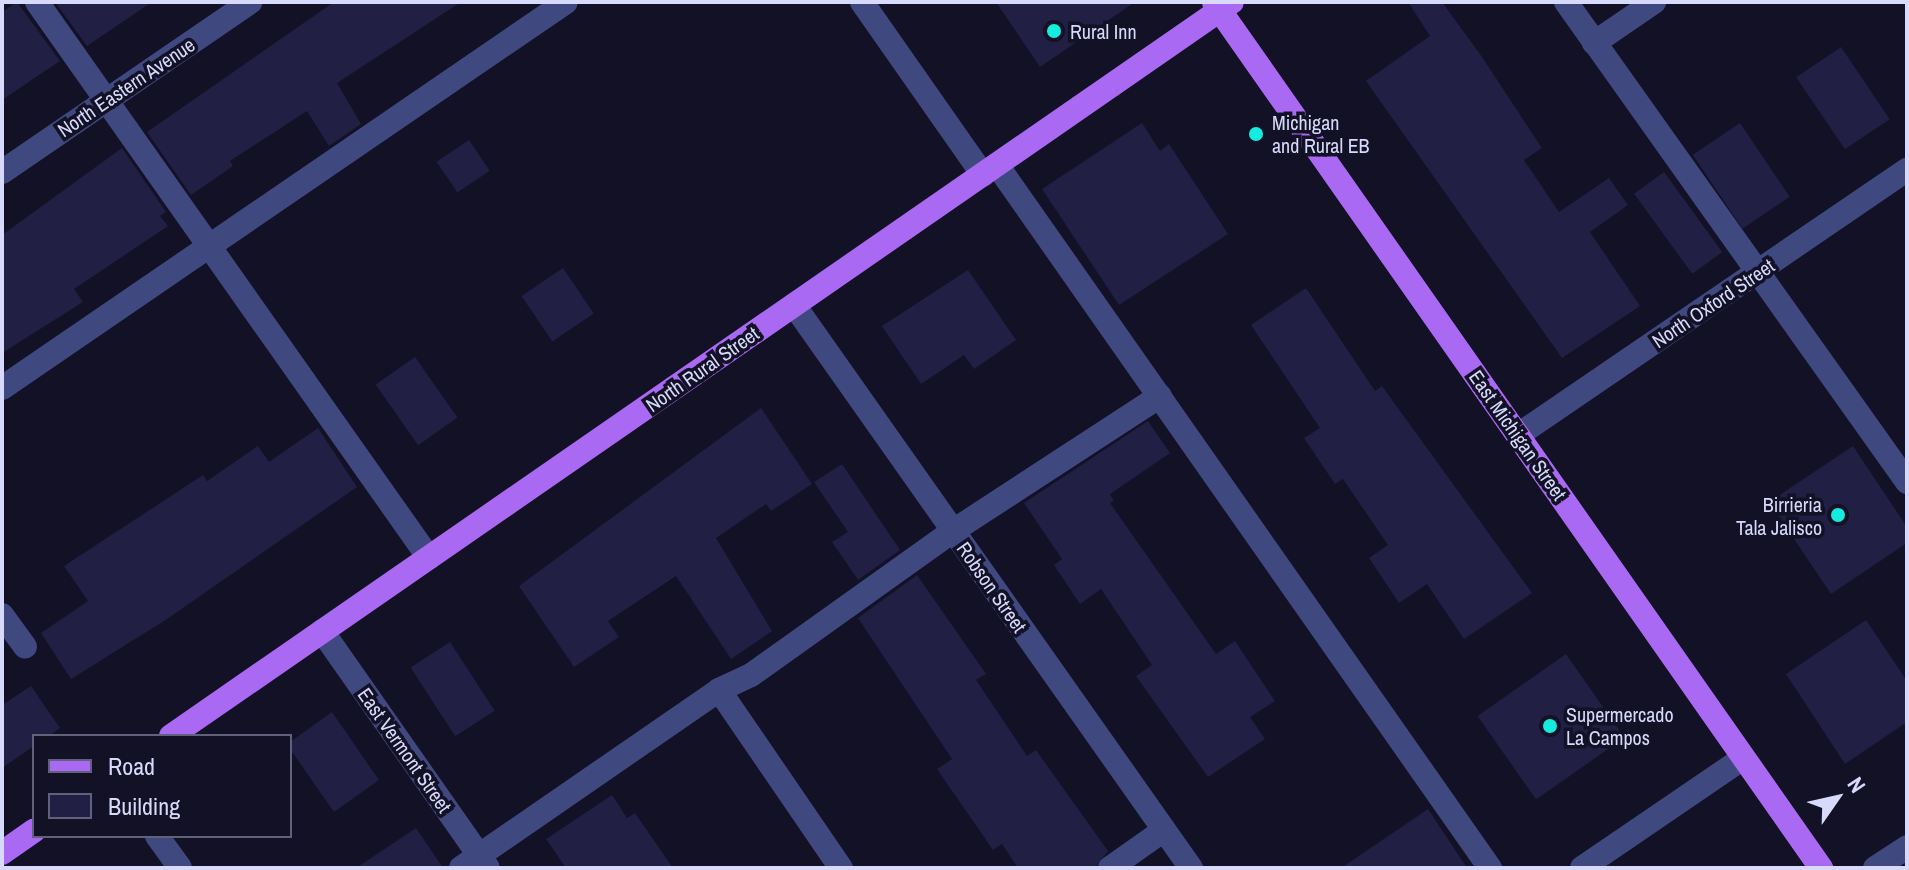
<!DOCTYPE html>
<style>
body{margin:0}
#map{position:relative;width:1909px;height:870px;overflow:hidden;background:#121125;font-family:"Archivo Narrow",sans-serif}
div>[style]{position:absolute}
.building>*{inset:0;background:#211f44;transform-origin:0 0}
.minor>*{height:24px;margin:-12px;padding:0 12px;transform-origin:12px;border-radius:12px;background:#404880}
.major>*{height:24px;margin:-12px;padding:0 12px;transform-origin:12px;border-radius:12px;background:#aa69f3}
.dots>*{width:22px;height:22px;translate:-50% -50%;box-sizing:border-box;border:4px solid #121125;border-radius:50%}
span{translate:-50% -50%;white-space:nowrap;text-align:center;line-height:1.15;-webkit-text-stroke:7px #121125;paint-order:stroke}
.poi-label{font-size:20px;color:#d8dafc}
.left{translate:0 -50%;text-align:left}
.right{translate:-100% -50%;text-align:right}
.street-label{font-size:20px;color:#d8dafc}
.frame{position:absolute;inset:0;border:4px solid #d8dafc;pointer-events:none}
.legend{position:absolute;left:32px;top:734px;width:260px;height:104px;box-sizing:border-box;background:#121125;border:2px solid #61617b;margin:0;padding:10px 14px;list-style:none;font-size:24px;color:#d8dafc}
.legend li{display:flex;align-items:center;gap:16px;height:40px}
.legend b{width:40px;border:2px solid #61617b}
.north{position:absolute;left:1797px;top:758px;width:80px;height:80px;-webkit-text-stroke:6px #121125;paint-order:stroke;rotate:56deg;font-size:22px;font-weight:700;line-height:32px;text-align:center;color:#d8dafc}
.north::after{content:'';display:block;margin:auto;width:28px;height:36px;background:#d8dafc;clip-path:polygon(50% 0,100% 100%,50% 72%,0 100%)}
</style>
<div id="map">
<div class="building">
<div style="clip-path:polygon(17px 2px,60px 61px,2px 100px,2px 12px)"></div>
<div style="clip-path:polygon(55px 2px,152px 2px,87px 46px)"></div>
<div style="clip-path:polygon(334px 2px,461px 2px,337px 83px,361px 124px,329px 146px,307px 111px,230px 161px,233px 166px,191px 195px,147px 132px)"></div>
<div style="clip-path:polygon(996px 2px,1135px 2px,1040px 67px)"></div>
<div style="clip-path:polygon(1408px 2px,1442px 2px,1480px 54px,1542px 148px,1524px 160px,1559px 212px,1609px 178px,1628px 205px,1590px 232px,1640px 306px,1562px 358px,1366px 81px,1430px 36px)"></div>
<div style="left:1841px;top:47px;width:87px;height:54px;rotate:56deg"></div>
<div style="clip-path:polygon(1142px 123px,1160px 151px,1169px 144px,1228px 234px,1119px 305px,1042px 189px)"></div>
<div style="left:1740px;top:123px;width:89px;height:57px;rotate:56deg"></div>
<div style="left:469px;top:140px;width:37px;height:39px;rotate:56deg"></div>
<div style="clip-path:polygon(122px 148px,166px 212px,160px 216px,168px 226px,74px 289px,83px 302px,2px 353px,2px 235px)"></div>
<div style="left:1664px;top:172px;width:99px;height:37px;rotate:54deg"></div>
<div style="left:563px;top:268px;width:55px;height:50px;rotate:56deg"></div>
<div style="clip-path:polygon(968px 270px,1016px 340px,974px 369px,964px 355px,921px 384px,882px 326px)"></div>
<div style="clip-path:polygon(1306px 288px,1375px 391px,1382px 386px,1532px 593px,1464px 639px,1427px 584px,1399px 603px,1369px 558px,1388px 545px,1343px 479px,1335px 484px,1304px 438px,1320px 428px,1251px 325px)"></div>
<div style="left:415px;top:357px;width:74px;height:48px;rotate:55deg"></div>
<div style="clip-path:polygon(761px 408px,812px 484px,771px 511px,766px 504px,716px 538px,772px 631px,731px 659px,676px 576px,608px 621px,619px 637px,574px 667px,519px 586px)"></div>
<div style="clip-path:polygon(1148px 421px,1170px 453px,1110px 494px,1114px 501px,1110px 503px,1216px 654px,1235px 641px,1275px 701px,1250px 717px,1265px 739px,1208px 777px,1136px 676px,1152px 665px,1101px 589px,1080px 604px,1054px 565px,1062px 559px,1024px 503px)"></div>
<div style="clip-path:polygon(318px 428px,357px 487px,167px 619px,71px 679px,41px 633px,88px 601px,64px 566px,203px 475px,207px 481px,258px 446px,269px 462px)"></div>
<div style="clip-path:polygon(1853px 446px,1907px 527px,1907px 543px,1831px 594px,1769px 502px)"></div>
<div style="clip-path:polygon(842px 464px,900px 550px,858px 580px,832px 542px,848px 532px,814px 482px)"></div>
<div style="clip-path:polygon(917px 575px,986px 674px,976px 680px,1027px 756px,1036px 750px,1108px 851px,1095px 868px,1018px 868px,1002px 844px,993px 850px,937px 769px,952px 759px,858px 618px)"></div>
<div style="clip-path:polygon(1866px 620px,1907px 681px,1907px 722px,1845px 764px,1786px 674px)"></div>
<div style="left:450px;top:642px;width:82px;height:47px;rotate:57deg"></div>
<div style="left:1566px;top:654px;width:102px;height:108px;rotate:55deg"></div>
<div style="clip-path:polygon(31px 686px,60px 728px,49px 736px,34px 736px,34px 746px,2px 768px,2px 705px)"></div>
<div style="clip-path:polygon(332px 712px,379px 780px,334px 812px,290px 749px,290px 742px)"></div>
<div style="clip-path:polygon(612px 795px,627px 818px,635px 813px,673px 868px,566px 868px,546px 839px)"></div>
<div style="clip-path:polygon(1428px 809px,1467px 868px,1341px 868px)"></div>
<div style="clip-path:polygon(416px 828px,443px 868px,356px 868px)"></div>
</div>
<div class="minor">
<div style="left:37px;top:2px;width:680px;rotate:54.81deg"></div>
<div style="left:862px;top:2px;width:211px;rotate:55deg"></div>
<div style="left:1566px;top:2px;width:589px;rotate:54.61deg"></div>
<div style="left:1594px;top:43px;width:73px;rotate:-34.3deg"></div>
<div style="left:997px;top:165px;width:859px;rotate:54.96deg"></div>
<div style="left:2px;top:172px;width:301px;rotate:-34.4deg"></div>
<div style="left:794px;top:305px;width:689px;rotate:54.81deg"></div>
<div style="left:2px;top:388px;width:683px;rotate:-34.39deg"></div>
<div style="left:1518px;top:435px;width:471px;rotate:-34.3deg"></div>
<div style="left:2px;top:615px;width:39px;rotate:54deg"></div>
<div style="left:322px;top:631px;width:289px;rotate:55deg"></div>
<div style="left:719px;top:690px;width:216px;rotate:55.6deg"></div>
<div style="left:157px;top:836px;width:39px;rotate:54deg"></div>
<div style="left:461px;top:868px;width:313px;rotate:-34.6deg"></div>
<div style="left:719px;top:690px;width:35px;rotate:-25deg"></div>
<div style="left:751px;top:675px;width:248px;rotate:-35.5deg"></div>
<div style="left:953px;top:531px;width:247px;rotate:-33.1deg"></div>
<div style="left:1110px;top:868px;width:66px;rotate:-35.1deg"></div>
<div style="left:1582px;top:868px;width:195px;rotate:-34.3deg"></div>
<div style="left:1875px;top:868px;width:38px;rotate:-33deg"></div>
</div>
<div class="major">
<div style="left:1214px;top:2px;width:1058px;rotate:54.97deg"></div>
<div style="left:171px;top:736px;width:1290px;rotate:-34.68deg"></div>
<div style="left:2px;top:853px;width:39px;rotate:-35deg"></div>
</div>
<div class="dots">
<div style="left:1054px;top:31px;background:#15ece0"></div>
<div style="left:1256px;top:134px;background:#15ece0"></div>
<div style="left:1838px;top:515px;background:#15ece0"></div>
<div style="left:1550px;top:726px;background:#15ece0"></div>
</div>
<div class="poi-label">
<span class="left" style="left:1070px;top:31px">Rural Inn</span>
<span class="left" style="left:1272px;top:134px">Michigan<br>and Rural EB</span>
<span class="right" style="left:1822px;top:516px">Birrieria<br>Tala Jalisco</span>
<span class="left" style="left:1566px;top:726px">Supermercado<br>La Campos</span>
</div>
<div class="street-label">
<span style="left:126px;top:87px;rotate:-34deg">North Eastern Avenue</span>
<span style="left:1713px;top:303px;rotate:-34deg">North Oxford Street</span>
<span style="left:702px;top:369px;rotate:-35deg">North Rural Street</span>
<span style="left:1518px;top:435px;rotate:55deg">East Michigan Street</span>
<span style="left:992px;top:587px;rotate:55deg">Robson Street</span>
<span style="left:405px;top:750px;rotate:55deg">East Vermont Street</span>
</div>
<div class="frame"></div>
<ul class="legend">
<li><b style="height:10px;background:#aa69f3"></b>Road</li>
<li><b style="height:22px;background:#211f44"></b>Building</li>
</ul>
<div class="north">N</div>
</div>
